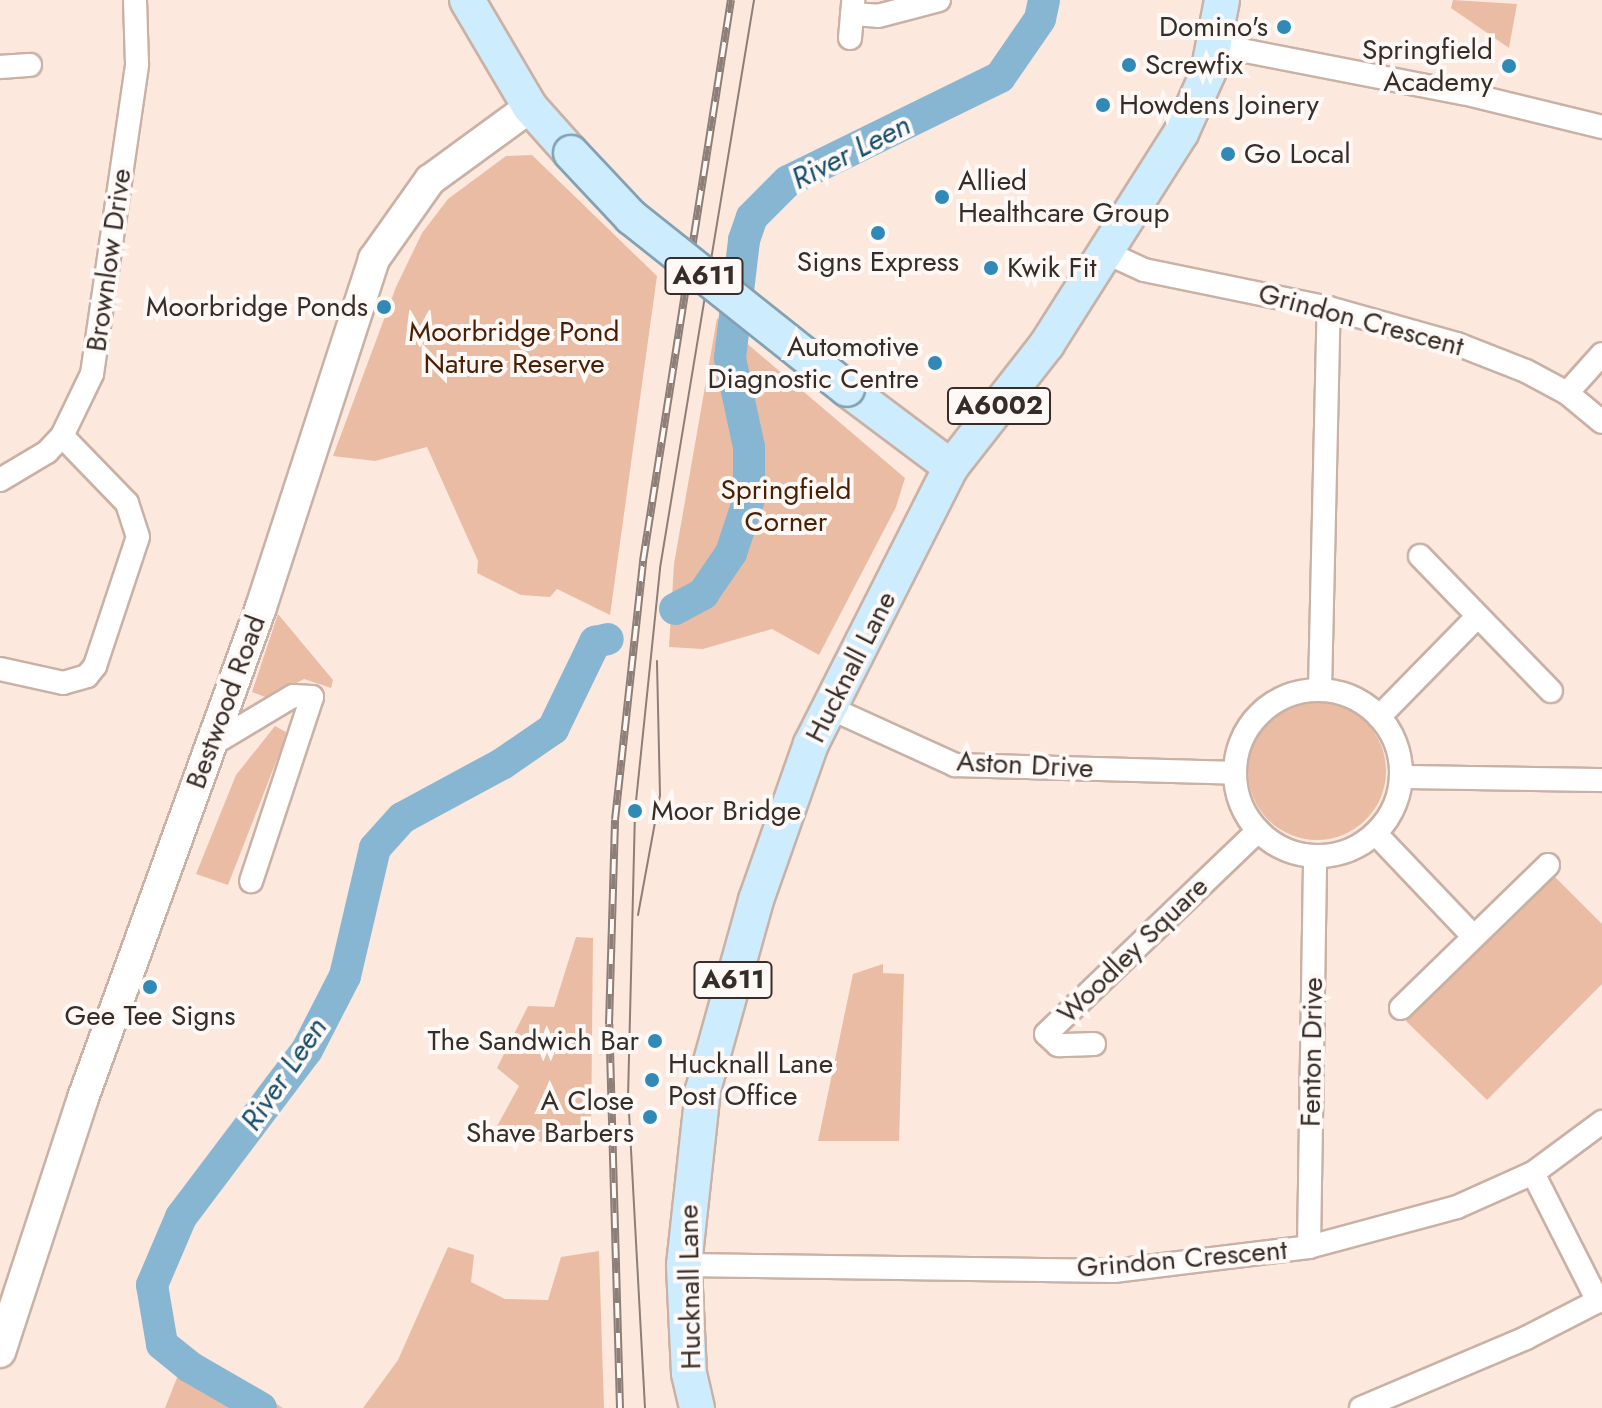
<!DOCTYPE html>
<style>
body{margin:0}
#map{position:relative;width:1602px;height:1408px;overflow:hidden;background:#fde8de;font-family:Jost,sans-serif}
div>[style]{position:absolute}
.green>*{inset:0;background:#ebbca4}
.round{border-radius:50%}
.river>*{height:32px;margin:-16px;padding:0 16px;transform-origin:16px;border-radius:16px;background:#87b6d3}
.roads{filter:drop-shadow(2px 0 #c9b1a5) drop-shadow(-2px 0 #c9b1a5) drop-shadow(0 2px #c9b1a5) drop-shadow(0 -2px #c9b1a5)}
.street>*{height:22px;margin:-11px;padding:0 11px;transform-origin:11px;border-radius:11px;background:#fff}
.street>.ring{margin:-11px;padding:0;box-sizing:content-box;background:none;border:22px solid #fff;border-radius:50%}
.secondary>*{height:30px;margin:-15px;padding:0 15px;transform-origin:15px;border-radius:15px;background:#fff}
.primary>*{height:34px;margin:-17px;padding:0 17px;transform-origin:17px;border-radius:17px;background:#cdecfe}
.tram>*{height:2px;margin:-1px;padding:0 1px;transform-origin:1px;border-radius:1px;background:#8d7e77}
.rail>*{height:8px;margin-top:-4px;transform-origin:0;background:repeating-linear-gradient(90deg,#fef9f6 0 15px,#8d7e77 0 30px);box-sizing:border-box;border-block:2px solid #8d7e77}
.bridges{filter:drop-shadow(2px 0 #83a1b3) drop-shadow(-2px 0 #83a1b3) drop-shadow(0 2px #83a1b3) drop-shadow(0 -2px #83a1b3)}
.primary-bridge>*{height:34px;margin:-17px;padding:0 17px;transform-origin:17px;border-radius:17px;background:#cdecfe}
.dots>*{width:22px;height:22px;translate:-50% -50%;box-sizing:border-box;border:4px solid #fef9f6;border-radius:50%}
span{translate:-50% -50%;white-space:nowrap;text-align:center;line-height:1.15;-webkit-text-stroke:8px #fef9f6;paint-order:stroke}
.shield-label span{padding:2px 6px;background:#fef9f6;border:2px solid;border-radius:6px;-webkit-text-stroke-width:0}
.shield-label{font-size:26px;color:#372d28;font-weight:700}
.poi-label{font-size:28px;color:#372d28}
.right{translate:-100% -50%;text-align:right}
.left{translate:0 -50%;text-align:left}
.street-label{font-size:28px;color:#372d28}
.park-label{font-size:28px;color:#4a1f03}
.water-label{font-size:30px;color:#17506e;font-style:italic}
</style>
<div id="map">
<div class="green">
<div style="clip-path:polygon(1453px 0,1517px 4px,1509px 48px,1451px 8px)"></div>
<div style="clip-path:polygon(532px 155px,657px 276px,610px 615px,557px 589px,550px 597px,521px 595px,477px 573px,478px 561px,427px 447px,375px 461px,333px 456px,396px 287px,422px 233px,448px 199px,506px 156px)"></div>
<div style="clip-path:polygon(717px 318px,905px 478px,896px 507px,819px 655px,772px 629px,703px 649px,669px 647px,674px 564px)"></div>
<div style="clip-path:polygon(278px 614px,333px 680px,331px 688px,304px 679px,268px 698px,252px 692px)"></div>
<div class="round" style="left:1248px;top:702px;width:138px;height:138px"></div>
<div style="clip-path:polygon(275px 726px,286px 732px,283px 744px,228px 885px,196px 874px,236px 775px)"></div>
<div style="clip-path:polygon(1552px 874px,1602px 924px,1602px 984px,1487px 1100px,1406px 1021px)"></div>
<div style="clip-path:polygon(576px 937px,593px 938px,591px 1136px,552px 1145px,496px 1128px,519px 1086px,497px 1068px,528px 1006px,554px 1007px)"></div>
<div style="clip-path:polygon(883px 964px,883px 973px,904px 974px,899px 1141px,818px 1141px,853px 974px)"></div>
<div style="clip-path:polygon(448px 1247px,474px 1255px,471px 1282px,505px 1299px,548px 1300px,561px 1257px,599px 1251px,604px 1408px,363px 1408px,398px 1360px)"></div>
<div style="clip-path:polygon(188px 1350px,189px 1350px,283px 1408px,165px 1408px)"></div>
</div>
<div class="river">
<div style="left:675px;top:609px;width:32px;rotate:-28deg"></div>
<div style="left:703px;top:594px;width:50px;rotate:-55.7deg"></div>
<div style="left:731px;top:553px;width:57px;rotate:-71.6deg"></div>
<div style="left:749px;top:499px;width:52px;rotate:-90deg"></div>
<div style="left:749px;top:447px;width:91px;rotate:-102.1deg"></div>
<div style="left:730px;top:358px;width:119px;rotate:-83.2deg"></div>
<div style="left:744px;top:240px;width:24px;rotate:-71deg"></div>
<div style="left:752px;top:217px;width:51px;rotate:-45deg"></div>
<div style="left:788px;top:181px;width:236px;rotate:-26.1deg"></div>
<div style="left:1000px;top:77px;width:70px;rotate:-55.4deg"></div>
<div style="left:1040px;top:19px;width:19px;rotate:-78deg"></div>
<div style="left:261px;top:1408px;width:82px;rotate:-150deg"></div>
<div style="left:190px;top:1367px;width:36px;rotate:-141deg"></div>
<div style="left:162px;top:1344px;width:60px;rotate:-99.6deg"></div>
<div style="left:152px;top:1285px;width:74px;rotate:-66.9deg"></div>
<div style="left:181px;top:1217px;width:209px;rotate:-53deg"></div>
<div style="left:307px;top:1050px;width:83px;rotate:-62.8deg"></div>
<div style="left:345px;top:976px;width:131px;rotate:-76.8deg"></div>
<div style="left:375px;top:848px;width:40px;rotate:-48deg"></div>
<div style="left:402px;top:818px;width:114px;rotate:-28.4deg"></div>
<div style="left:502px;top:764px;width:62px;rotate:-34.5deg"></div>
<div style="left:553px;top:729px;width:97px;rotate:-64.2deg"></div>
<div style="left:595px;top:642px;width:13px;rotate:-13deg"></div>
</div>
<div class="roads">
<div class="street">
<div style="left:852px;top:14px;width:26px;rotate:4deg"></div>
<div style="left:878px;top:16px;width:63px;rotate:-14.7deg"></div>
<div style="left:850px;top:38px;width:38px;rotate:-85deg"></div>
<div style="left:1215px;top:45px;width:253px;rotate:11deg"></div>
<div style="left:1463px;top:93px;width:143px;rotate:13.7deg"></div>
<div style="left:0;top:67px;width:30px;rotate:-4deg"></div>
<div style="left:1105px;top:252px;width:43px;rotate:24.8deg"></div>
<div style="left:1144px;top:270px;width:189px;rotate:11.6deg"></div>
<div style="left:1329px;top:308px;width:133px;rotate:15.7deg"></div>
<div style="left:1457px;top:344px;width:74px;rotate:21.4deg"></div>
<div style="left:1526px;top:371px;width:47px;rotate:28.2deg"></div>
<div style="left:1567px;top:393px;width:45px;rotate:39.6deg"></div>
<div style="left:1567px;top:393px;width:52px;rotate:-48.1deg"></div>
<div style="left:0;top:480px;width:55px;rotate:-30.8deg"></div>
<div style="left:47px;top:452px;width:22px;rotate:-47deg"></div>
<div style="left:62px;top:436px;width:69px;rotate:-64.2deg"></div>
<div style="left:92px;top:374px;width:313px;rotate:-81.7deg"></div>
<div style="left:137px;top:64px;width:64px;rotate:-91.8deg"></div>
<div style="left:1420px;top:556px;width:188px;rotate:45.9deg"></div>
<div style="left:0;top:669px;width:65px;rotate:12.5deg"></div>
<div style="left:63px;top:683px;width:25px;rotate:-16deg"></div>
<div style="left:87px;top:676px;width:13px;rotate:-51deg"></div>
<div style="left:95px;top:666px;width:136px;rotate:-71.6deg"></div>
<div style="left:138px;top:537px;width:36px;rotate:-108deg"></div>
<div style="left:127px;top:503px;width:93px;rotate:-134.1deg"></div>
<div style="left:1320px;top:690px;width:382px;rotate:-88.7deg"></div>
<div class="ring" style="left:1235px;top:690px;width:144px;height:144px"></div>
<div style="left:828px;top:707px;width:140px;rotate:24.5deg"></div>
<div style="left:955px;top:765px;width:280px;rotate:1.6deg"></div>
<div style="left:1379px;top:717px;width:141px;rotate:-45.6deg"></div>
<div style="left:206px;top:748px;width:101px;rotate:-30.9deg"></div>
<div style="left:293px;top:696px;width:19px;rotate:3deg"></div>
<div style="left:312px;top:697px;width:194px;rotate:108.3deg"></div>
<div style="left:1402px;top:777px;width:200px;rotate:0.9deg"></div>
<div style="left:1376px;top:834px;width:142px;rotate:46.4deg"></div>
<div style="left:1401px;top:1008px;width:205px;rotate:-44.2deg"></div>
<div style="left:1094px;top:1044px;width:36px;rotate:178deg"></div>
<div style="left:1058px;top:1045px;width:16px;rotate:-137deg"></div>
<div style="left:1046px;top:1034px;width:294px;rotate:-43.8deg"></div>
<div style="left:1533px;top:1173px;width:144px;rotate:63.1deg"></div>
<div style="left:1309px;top:1247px;width:390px;rotate:-89.1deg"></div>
<div style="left:684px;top:1265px;width:430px;rotate:0.8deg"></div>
<div style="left:1114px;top:1271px;width:196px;rotate:-7deg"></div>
<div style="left:1309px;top:1247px;width:153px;rotate:-15.1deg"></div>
<div style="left:1457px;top:1207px;width:83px;rotate:-24.1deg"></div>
<div style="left:1533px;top:1173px;width:86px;rotate:-36.5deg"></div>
<div style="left:1361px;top:1408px;width:179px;rotate:-23deg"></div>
<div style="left:1526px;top:1338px;width:85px;rotate:-27.2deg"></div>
</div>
<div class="secondary">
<div style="left:0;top:1352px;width:267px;rotate:-71.9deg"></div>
<div style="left:83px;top:1098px;width:522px;rotate:-70.07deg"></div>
<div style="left:261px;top:607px;width:366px;rotate:-72deg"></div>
<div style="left:374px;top:259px;width:97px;rotate:-54.7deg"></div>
<div style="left:430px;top:180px;width:124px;rotate:-36.1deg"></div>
</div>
<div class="primary">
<div style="left:467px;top:0;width:124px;rotate:59.5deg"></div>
<div style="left:530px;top:107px;width:62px;rotate:48.3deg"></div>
<div style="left:847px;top:389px;width:130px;rotate:36.9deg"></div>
<div style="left:697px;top:1408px;width:36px;rotate:-103deg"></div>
<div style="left:689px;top:1373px;width:108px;rotate:-92.7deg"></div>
<div style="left:684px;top:1265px;width:176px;rotate:-83.8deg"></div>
<div style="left:703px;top:1090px;width:197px;rotate:-74.4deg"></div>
<div style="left:756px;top:900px;width:165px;rotate:-70.6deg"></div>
<div style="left:811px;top:744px;width:310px;rotate:-63.2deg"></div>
<div style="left:951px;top:467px;width:156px;rotate:-52deg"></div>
<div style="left:1047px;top:344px;width:250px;rotate:-57.6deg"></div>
<div style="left:1181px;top:133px;width:66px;rotate:-65.8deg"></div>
<div style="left:1208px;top:73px;width:74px;rotate:-79.1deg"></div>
</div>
</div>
<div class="tram">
<div style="left:638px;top:915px;width:122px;rotate:-79.6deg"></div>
<div style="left:660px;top:795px;width:134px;rotate:-91.3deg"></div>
<div style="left:645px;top:1408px;width:310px;rotate:-93.1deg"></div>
<div style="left:628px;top:1098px;width:287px;rotate:-88.6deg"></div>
<div style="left:635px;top:811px;width:244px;rotate:-84.1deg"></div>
<div style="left:660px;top:568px;width:576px;rotate:-80.6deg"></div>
</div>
<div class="rail">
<div style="left:620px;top:1408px;width:384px;rotate:-91.6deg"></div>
<div style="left:609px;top:1024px;width:204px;rotate:-88.3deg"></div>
<div style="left:615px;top:820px;width:261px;rotate:-83.8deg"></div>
<div style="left:643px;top:561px;width:568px;rotate:-81.09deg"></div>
</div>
<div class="bridges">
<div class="primary-bridge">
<div style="left:571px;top:153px;width:88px;rotate:46.8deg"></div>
<div style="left:631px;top:217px;width:276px;rotate:38.5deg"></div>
</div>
</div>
<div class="dots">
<div style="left:1284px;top:27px;background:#3189b7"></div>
<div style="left:1129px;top:65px;background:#3189b7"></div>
<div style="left:1509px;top:66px;background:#3189b7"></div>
<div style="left:1103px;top:105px;background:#3189b7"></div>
<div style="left:1228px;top:154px;background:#3189b7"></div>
<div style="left:942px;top:197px;background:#3189b7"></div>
<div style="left:878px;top:233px;background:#3189b7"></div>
<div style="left:991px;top:268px;background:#3189b7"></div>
<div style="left:384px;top:307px;background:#3189b7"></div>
<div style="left:935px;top:363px;background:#3189b7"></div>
<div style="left:635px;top:811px;background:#3189b7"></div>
<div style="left:150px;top:987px;background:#3189b7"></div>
<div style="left:655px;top:1041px;background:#3189b7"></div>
<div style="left:652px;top:1080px;background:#3189b7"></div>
<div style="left:650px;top:1117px;background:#3189b7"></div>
</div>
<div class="shield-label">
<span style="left:704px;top:276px">A611</span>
<span style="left:999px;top:406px">A6002</span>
<span style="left:733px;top:980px">A611</span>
</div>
<div class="poi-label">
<span class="right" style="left:1268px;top:27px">Domino's</span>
<span class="right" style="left:1493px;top:66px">Springfield<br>Academy</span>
<span class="left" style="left:1145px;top:65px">Screwfix</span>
<span class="left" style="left:1119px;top:105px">Howdens Joinery</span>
<span class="left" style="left:1244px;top:154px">Go Local</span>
<span class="left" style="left:958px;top:197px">Allied<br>Healthcare Group</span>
<span style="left:878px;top:262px">Signs Express</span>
<span class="left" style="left:1007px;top:268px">Kwik Fit</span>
<span class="right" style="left:368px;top:307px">Moorbridge Ponds</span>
<span class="right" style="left:919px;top:363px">Automotive<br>Diagnostic Centre</span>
<span class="left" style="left:651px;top:811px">Moor Bridge</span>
<span style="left:150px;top:1016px">Gee Tee Signs</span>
<span class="right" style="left:639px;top:1041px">The Sandwich Bar</span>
<span class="left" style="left:668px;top:1080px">Hucknall Lane<br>Post Office</span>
<span class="right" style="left:634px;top:1117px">A Close<br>Shave Barbers</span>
</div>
<div class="street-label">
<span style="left:109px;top:260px;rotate:-82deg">Brownlow Drive</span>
<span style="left:1361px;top:320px;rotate:15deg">Grindon Crescent</span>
<span style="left:851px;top:667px;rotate:-63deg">Hucknall Lane</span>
<span style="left:226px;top:702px;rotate:-70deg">Bestwood Road</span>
<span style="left:1025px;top:765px;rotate:3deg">Aston Drive</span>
<span style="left:1133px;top:950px;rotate:-44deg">Woodley Square</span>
<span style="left:1312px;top:1052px;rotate:-89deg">Fenton Drive</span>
<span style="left:1182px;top:1259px;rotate:-5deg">Grindon Crescent</span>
<span style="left:690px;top:1287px;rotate:-91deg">Hucknall Lane</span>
</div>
<div class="park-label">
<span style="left:514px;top:348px">Moorbridge Pond<br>Nature Reserve</span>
<span style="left:786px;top:506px">Springfield<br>Corner</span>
</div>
<div class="water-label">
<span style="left:851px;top:152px;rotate:-27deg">River Leen</span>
<span style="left:284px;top:1074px;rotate:-56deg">River Leen</span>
</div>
</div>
